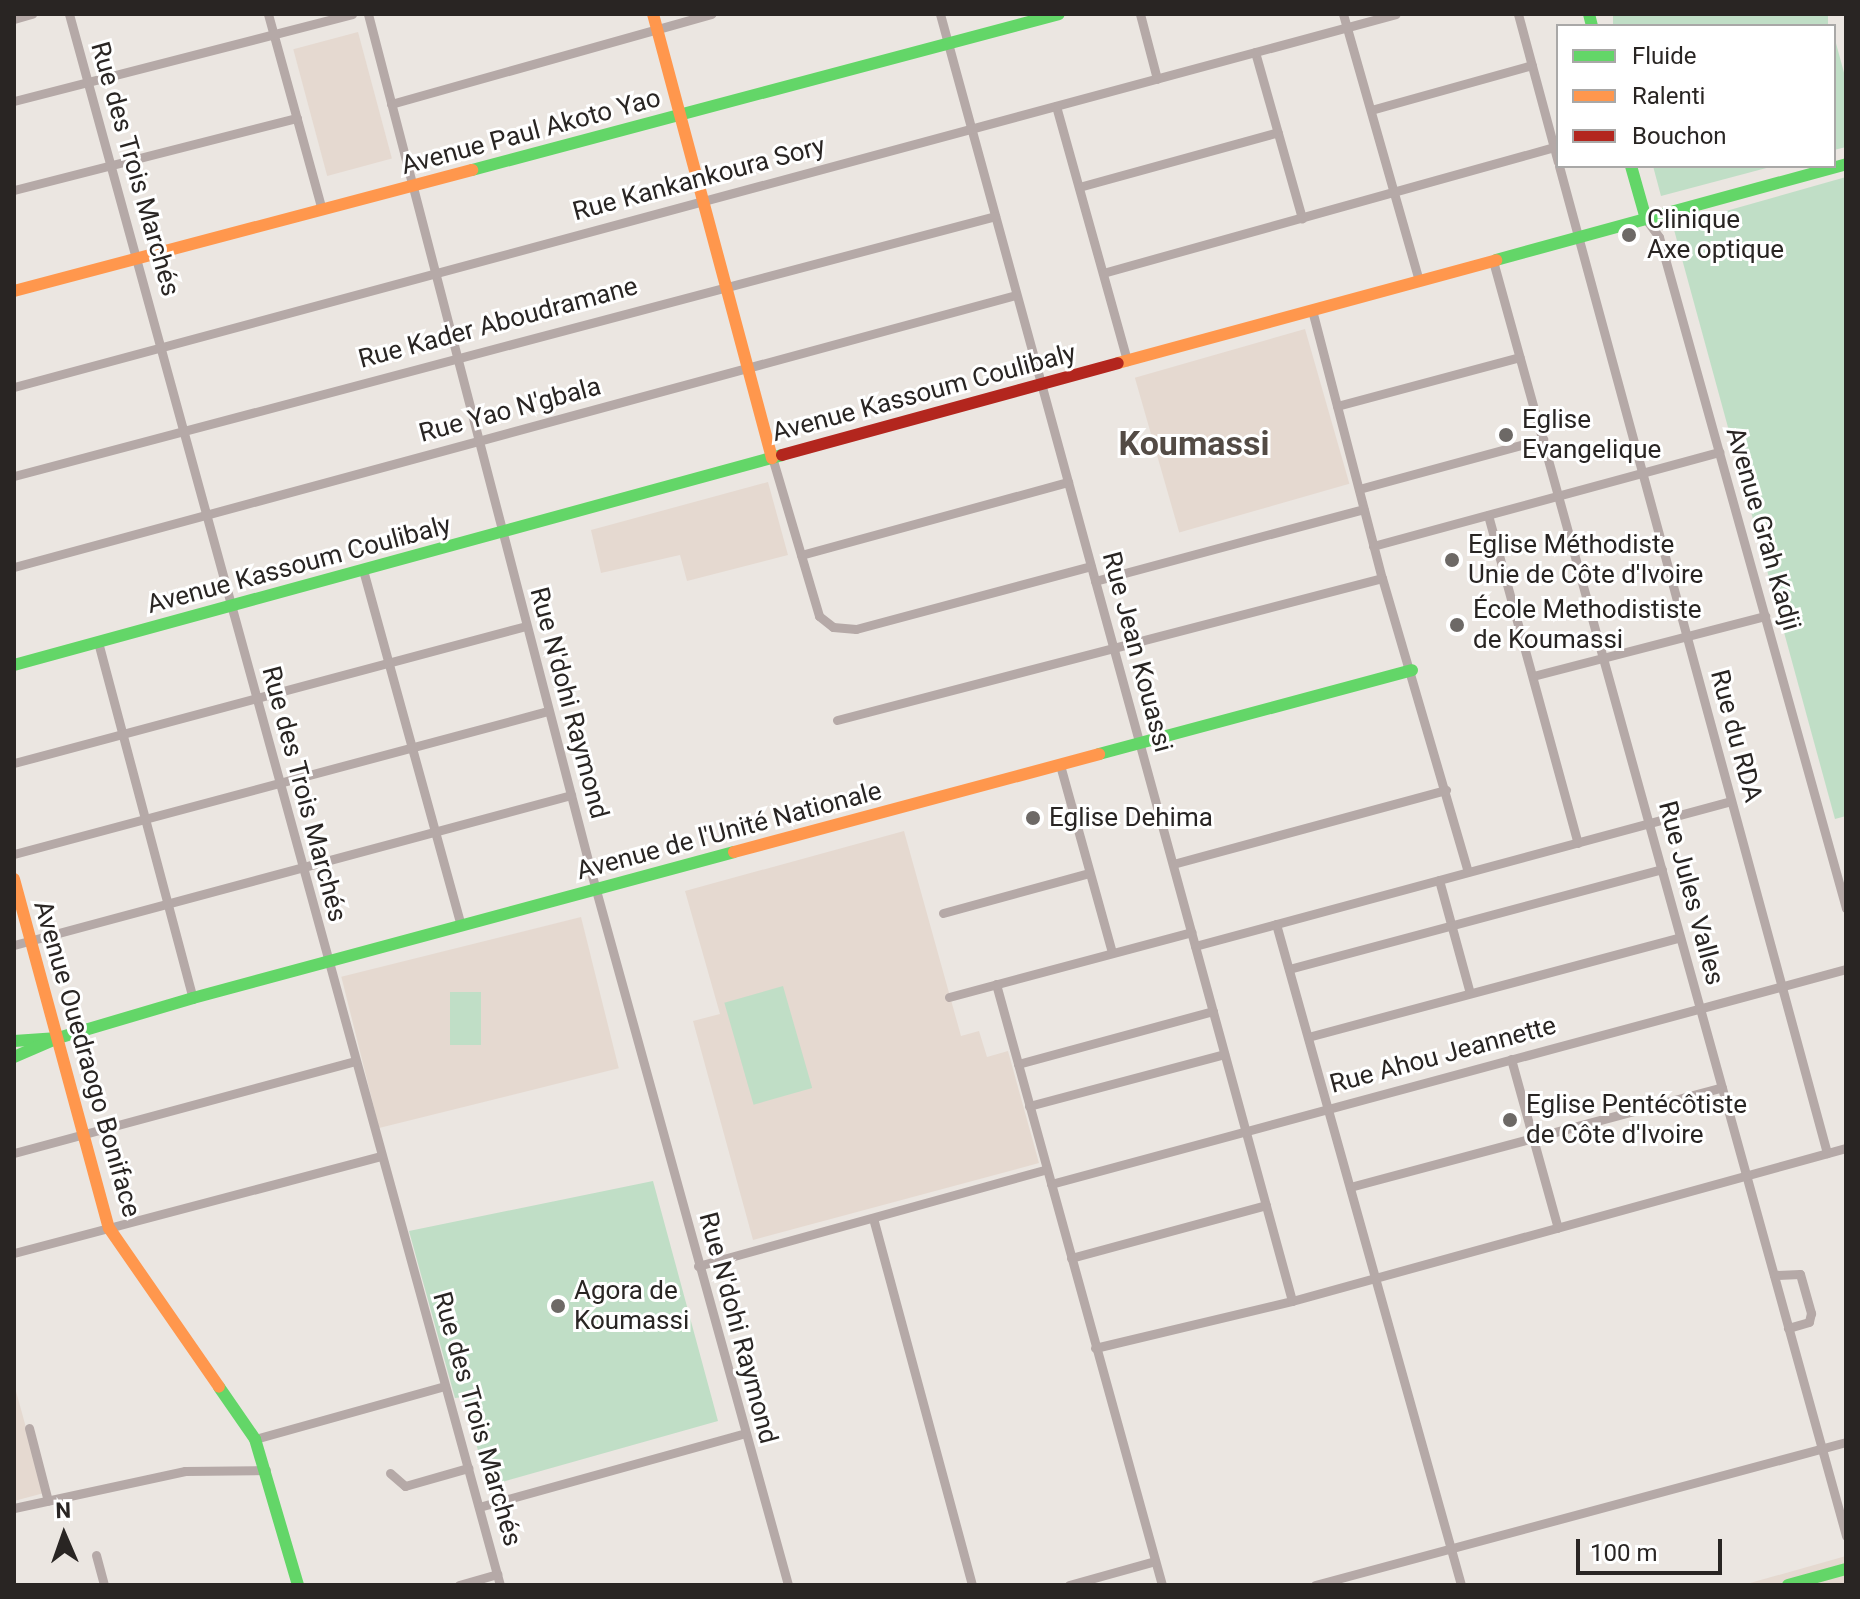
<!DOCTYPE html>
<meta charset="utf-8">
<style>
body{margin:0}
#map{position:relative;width:1860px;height:1599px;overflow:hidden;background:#ebe6e1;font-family:Roboto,sans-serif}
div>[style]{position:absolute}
.built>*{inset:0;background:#e5d9d0;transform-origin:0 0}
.green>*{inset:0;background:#c0dec6;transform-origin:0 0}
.street>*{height:9px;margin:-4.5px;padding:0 4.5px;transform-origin:4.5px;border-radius:4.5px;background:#b5a9a7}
.fast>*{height:12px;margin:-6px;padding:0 6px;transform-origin:6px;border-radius:6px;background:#63d668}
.slow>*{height:12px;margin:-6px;padding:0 6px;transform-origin:6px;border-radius:6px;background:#ff974d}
.jam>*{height:12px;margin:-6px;padding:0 6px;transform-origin:6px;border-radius:6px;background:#b3261e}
.dots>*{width:22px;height:22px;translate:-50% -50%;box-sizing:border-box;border:4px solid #fff;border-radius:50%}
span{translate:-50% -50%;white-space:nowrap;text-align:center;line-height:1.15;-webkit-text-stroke:6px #fff;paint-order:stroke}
.street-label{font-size:26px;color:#292523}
.poi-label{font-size:26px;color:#292523}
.left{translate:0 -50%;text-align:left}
.district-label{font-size:34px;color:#534b45;font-weight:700}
.frame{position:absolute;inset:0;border:16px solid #292523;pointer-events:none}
.legend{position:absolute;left:1556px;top:24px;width:280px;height:144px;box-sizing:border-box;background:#fff;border:2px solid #a9a8a7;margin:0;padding:10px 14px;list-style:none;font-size:24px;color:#292523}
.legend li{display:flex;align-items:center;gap:16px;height:40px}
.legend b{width:40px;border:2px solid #a9a8a7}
.north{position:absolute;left:24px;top:1495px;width:80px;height:80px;-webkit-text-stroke:6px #fff;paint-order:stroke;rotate:358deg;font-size:22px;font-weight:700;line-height:32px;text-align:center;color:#292523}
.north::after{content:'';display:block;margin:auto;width:28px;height:36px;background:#292523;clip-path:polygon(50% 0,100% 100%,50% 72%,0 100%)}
.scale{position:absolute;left:1576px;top:1539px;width:146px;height:36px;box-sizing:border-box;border:4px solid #292523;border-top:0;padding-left:10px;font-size:24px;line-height:28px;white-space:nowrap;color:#292523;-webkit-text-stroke:6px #fff;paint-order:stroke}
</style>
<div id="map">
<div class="built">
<div style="left:358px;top:32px;width:131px;height:67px;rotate:75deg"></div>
<div style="left:1305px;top:329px;width:161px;height:177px;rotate:74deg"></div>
<div style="clip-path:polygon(768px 482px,788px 555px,687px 581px,680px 555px,601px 573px,591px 530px)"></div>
<div style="clip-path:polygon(904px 831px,961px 1036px,979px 1031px,987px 1057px,1008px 1051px,1039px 1163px,753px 1240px,693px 1021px,720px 1014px,685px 891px)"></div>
<div style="left:581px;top:917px;width:156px;height:247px;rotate:76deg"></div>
<div style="clip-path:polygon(14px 1384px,44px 1493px,14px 1501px)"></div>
<div style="clip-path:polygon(1846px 1556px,1846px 1585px,1743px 1585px)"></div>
</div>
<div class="green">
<div style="left:1613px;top:14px;width:215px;height:12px"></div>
<div style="clip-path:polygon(1834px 36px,1846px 80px,1846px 147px,1834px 150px)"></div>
<div style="clip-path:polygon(1653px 166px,1774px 166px,1661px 196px)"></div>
<div style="clip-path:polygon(1846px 177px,1846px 816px,1835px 819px,1673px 226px)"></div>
<div style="left:783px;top:986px;width:106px;height:61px;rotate:74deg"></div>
<div style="left:450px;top:992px;width:31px;height:53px"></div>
<div style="clip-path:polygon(653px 1181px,718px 1421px,488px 1486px,463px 1397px,455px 1398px,409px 1231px)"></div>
</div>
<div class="street">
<div style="left:69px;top:14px;width:1629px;rotate:74.66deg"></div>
<div style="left:268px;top:14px;width:203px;rotate:74.6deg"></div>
<div style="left:368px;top:14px;width:887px;rotate:75.43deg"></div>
<div style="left:591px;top:872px;width:740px;rotate:74.55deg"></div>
<div style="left:940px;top:14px;width:1334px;rotate:74.7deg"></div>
<div style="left:1140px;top:14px;width:67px;rotate:75.3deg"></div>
<div style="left:1343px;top:14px;width:278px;rotate:74.1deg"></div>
<div style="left:1518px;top:14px;width:153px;rotate:74.9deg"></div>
<div style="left:14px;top:19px;width:19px;rotate:-16deg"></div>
<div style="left:1255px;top:52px;width:173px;rotate:74.2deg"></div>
<div style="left:14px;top:101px;width:349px;rotate:-14.4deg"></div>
<div style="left:391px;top:104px;width:333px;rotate:-15.7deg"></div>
<div style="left:1056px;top:106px;width:265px;rotate:74.4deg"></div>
<div style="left:1371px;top:110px;width:167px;rotate:-15.6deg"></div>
<div style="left:1559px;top:166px;width:1023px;rotate:74.81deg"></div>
<div style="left:1079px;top:187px;width:206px;rotate:-15.4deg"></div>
<div style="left:14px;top:190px;width:292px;rotate:-14.3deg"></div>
<div style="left:1646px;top:219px;width:22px;rotate:54deg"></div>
<div style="left:1659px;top:237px;width:697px;rotate:74.43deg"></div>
<div style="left:1493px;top:261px;width:1323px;rotate:74.52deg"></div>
<div style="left:1103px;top:273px;width:468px;rotate:-15.6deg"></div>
<div style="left:1312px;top:310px;width:277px;rotate:75.4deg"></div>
<div style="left:1382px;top:578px;width:306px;rotate:73.7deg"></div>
<div style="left:14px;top:387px;width:1431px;rotate:-15.1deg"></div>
<div style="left:1337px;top:406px;width:189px;rotate:-15deg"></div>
<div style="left:772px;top:457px;width:166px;rotate:73.5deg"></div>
<div style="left:819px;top:616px;width:18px;rotate:38deg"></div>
<div style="left:833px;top:627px;width:23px;rotate:5deg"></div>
<div style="left:856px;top:629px;width:243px;rotate:-15deg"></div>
<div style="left:14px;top:476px;width:1015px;rotate:-14.84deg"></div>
<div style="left:1359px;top:489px;width:191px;rotate:-15.2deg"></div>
<div style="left:1488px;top:515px;width:340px;rotate:74.7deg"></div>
<div style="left:1373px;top:546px;width:359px;rotate:-15.2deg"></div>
<div style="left:801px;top:555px;width:277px;rotate:-15.3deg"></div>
<div style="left:14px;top:567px;width:1038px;rotate:-15.19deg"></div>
<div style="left:363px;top:570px;width:369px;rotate:74.6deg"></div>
<div style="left:1095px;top:581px;width:278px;rotate:-15deg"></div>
<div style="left:98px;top:642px;width:368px;rotate:75.1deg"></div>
<div style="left:1533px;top:676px;width:240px;rotate:-14.5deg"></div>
<div style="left:837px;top:720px;width:563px;rotate:-14.6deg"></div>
<div style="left:14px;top:763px;width:530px;rotate:-14.98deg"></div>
<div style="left:1060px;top:765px;width:195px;rotate:74.5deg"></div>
<div style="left:14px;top:854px;width:553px;rotate:-14.99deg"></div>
<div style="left:1173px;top:864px;width:283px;rotate:-15.2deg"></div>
<div style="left:1439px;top:880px;width:117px;rotate:74.7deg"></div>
<div style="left:943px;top:913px;width:151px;rotate:-15.3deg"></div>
<div style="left:1276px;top:924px;width:686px;rotate:74.36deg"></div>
<div style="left:14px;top:945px;width:577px;rotate:-15.07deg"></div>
<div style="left:1195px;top:946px;width:555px;rotate:-15.14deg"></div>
<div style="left:1289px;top:969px;width:386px;rotate:-15deg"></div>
<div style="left:996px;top:984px;width:624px;rotate:74.56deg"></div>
<div style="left:949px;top:997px;width:251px;rotate:-15deg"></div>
<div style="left:1308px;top:1037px;width:385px;rotate:-15deg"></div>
<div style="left:1511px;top:1059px;width:175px;rotate:74.5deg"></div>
<div style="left:1018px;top:1064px;width:202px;rotate:-15.2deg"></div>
<div style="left:1029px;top:1106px;width:202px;rotate:-14.9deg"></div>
<div style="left:14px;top:1153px;width:352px;rotate:-15.1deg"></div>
<div style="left:1051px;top:1184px;width:824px;rotate:-15.13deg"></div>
<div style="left:1350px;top:1187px;width:385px;rotate:-15deg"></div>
<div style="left:873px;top:1218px;width:380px;rotate:74.9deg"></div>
<div style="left:14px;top:1253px;width:379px;rotate:-14.8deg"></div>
<div style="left:1071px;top:1258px;width:202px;rotate:-15.2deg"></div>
<div style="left:698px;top:1266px;width:362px;rotate:-15.5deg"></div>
<div style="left:1774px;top:1275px;width:26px;rotate:-2deg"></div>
<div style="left:1800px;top:1274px;width:41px;rotate:74.2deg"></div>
<div style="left:1811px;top:1313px;width:9px;rotate:103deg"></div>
<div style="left:1809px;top:1322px;width:22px;rotate:164deg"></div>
<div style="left:1095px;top:1348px;width:203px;rotate:-13.4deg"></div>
<div style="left:1292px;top:1301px;width:575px;rotate:-15.44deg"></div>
<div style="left:29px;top:1428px;width:75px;rotate:75.4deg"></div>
<div style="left:255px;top:1439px;width:197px;rotate:-15.6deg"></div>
<div style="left:390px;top:1473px;width:20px;rotate:41deg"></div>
<div style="left:405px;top:1486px;width:66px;rotate:-15.9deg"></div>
<div style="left:479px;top:1507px;width:274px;rotate:-15.5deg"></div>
<div style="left:14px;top:1508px;width:175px;rotate:-12.2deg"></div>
<div style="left:185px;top:1471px;width:81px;rotate:-0.7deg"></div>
<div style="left:96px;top:1555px;width:31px;rotate:75deg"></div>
<div style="left:459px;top:1585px;width:40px;rotate:-16deg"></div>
<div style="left:1069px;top:1585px;width:89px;rotate:-15.6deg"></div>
<div style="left:1315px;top:1585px;width:550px;rotate:-15.07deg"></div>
</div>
<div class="fast">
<div style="left:1589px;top:14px;width:12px;rotate:76deg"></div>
<div style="left:1631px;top:166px;width:55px;rotate:74.2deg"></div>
<div style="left:472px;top:170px;width:607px;rotate:-14.88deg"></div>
<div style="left:1496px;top:260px;width:363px;rotate:-15.3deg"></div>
<div style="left:14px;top:665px;width:796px;rotate:-15.29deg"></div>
<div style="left:1099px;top:754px;width:324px;rotate:-15deg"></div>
<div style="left:14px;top:1041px;width:44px;rotate:-3.9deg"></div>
<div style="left:14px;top:1057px;width:48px;rotate:-23.4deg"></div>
<div style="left:58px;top:1038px;width:141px;rotate:-16.5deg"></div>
<div style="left:193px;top:998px;width:560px;rotate:-15.1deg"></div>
<div style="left:219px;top:1387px;width:63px;rotate:55.3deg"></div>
<div style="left:255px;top:1439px;width:152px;rotate:73.6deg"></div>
<div style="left:1788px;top:1585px;width:60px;rotate:-15.4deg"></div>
</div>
<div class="slow">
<div style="left:653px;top:14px;width:460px;rotate:75deg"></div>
<div style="left:14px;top:291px;width:474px;rotate:-14.8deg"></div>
<div style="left:1118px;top:363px;width:392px;rotate:-15.2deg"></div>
<div style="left:734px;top:852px;width:378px;rotate:-15deg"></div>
<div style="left:14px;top:879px;width:362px;rotate:74.8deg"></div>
<div style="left:109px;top:1228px;width:193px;rotate:55.3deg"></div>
</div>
<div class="jam">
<div style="left:782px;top:455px;width:348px;rotate:-15.3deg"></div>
</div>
<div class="dots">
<div style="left:1629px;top:235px;background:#6d6966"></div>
<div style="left:1506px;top:435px;background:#6d6966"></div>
<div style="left:1452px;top:560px;background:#6d6966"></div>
<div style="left:1457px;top:625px;background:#6d6966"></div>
<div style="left:1033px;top:818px;background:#6d6966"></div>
<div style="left:1510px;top:1120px;background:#6d6966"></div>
<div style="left:558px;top:1306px;background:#6d6966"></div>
</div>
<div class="street-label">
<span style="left:531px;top:132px;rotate:-15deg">Avenue Paul Akoto Yao</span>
<span style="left:135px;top:169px;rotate:74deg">Rue des Trois Marchés</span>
<span style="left:699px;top:179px;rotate:-15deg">Rue Kankankoura Sory</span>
<span style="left:498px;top:323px;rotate:-15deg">Rue Kader Aboudramane</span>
<span style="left:924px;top:393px;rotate:-15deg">Avenue Kassoum Coulibaly</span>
<span style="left:510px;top:410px;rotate:-15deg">Rue Yao N'gbala</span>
<span style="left:1763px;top:529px;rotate:74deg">Avenue Grah Kadji</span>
<span style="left:299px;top:565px;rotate:-15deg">Avenue Kassoum Coulibaly</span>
<span style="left:1137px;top:652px;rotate:75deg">Rue Jean Kouassi</span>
<span style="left:569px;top:703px;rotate:75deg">Rue N'dohi Raymond</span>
<span style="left:1736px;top:736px;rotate:75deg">Rue du RDA</span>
<span style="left:304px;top:794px;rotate:75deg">Rue des Trois Marchés</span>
<span style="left:729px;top:831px;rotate:-15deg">Avenue de l'Unité Nationale</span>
<span style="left:1691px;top:893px;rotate:75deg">Rue Jules Valles</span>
<span style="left:1443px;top:1055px;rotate:-15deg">Rue Ahou Jeannette</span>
<span style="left:87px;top:1059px;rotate:74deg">Avenue Ouedraogo Boniface</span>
<span style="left:738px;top:1328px;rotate:75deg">Rue N'dohi Raymond</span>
<span style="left:477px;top:1419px;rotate:74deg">Rue des Trois Marchés</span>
</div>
<div class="poi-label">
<span class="left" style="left:1647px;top:235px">Clinique<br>Axe optique</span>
<span class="left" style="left:1522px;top:435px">Eglise<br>Evangelique</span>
<span class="left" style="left:1468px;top:560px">Eglise Méthodiste<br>Unie de Côte d'Ivoire</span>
<span class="left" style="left:1473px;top:625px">École Methodististe<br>de Koumassi</span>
<span class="left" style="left:1049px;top:818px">Eglise Dehima</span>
<span class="left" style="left:1526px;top:1120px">Eglise Pentécôtiste<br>de Côte d'Ivoire</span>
<span class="left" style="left:574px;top:1306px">Agora de<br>Koumassi</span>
</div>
<div class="district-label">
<span style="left:1194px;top:444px">Koumassi</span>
</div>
<div class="frame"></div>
<ul class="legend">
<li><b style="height:10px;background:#63d668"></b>Fluide</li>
<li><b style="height:10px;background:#ff974d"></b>Ralenti</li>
<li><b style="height:10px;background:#b3261e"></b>Bouchon</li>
</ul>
<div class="north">N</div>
<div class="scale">100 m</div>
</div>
